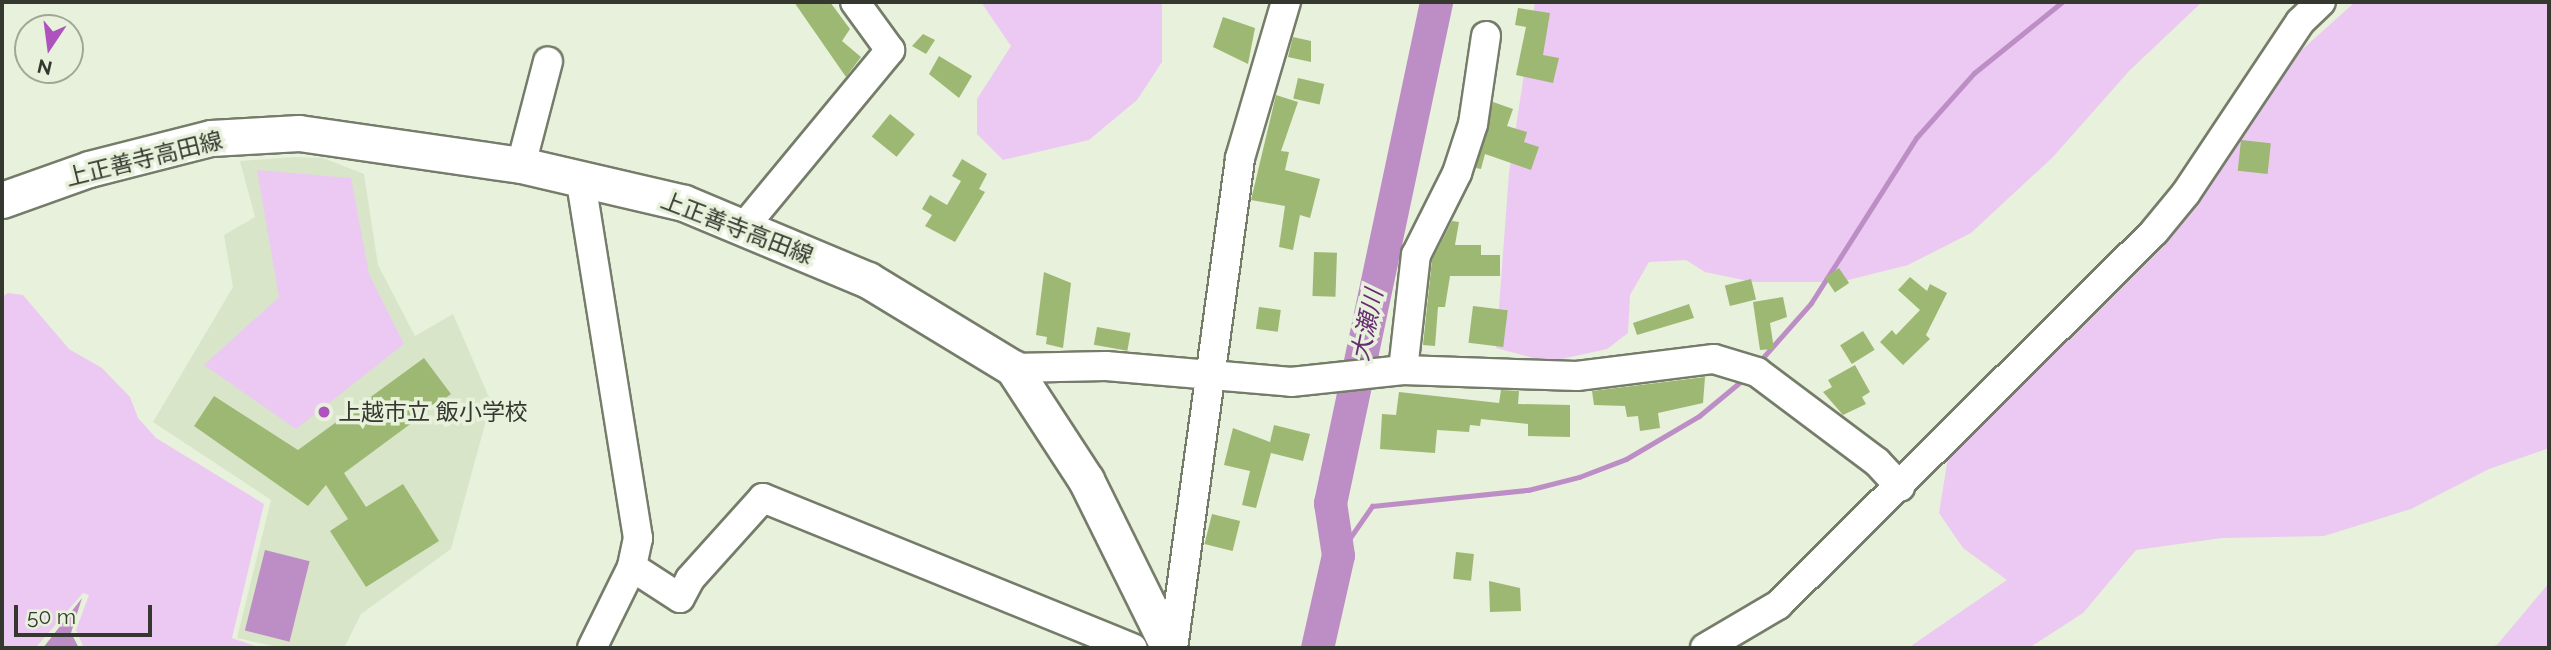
<!DOCTYPE html>
<meta charset="utf-8">
<style>
body{margin:0}
#map{position:relative;width:2551px;height:650px;overflow:hidden;background:#e8f1db;font-family:Raleway,"Noto Sans JP",sans-serif}
div>[style]{position:absolute}
.built>*{inset:0;background:#d9e5c9}
.green>*{inset:0;background:#ecc9f2}
.water>*{inset:0;background:#bd8dc5;transform-origin:0 0}
.stream>*{height:5px;margin:-2.5px;padding:0 2.5px;transform-origin:2.5px;border-radius:2.5px;background:#bd8dc5}
.river>*{height:33px;margin:-16.5px;padding:0 16.5px;transform-origin:16.5px;border-radius:16.5px;background:#bd8dc5}
.building>*{inset:0;background:#9db873;transform-origin:0 0}
.roads{filter:drop-shadow(2px 0 #757d6a) drop-shadow(-2px 0 #757d6a) drop-shadow(0 2px #757d6a) drop-shadow(0 -2px #757d6a)}
.minor>*{height:28px;margin:-14px;padding:0 14px;transform-origin:14px;border-radius:14px;background:#fff}
.major>*{height:35px;margin:-17.5px;padding:0 17.5px;transform-origin:17.5px;border-radius:17.5px;background:#fff}
.dots>*{width:19px;height:19px;translate:-50% -50%;box-sizing:border-box;border:4px solid #e8f1db;border-radius:50%}
span{translate:-50% -50%;white-space:nowrap;text-align:center;line-height:1.15;-webkit-text-stroke:7px #e8f1db;paint-order:stroke}
.street-label{font-size:23px;color:#34382f}
.poi-label{font-size:23px;color:#34382f}
.left{translate:0 -50%;text-align:left}
.water-label{font-size:24px;color:#662b70;font-style:italic}
.frame{position:absolute;inset:0;border:4px solid #34382f;pointer-events:none}
.north{position:absolute;left:14px;top:14px;width:70px;height:70px;box-sizing:border-box;background:#e8f1db;border:2px solid #a0a796;border-radius:50%;rotate:193deg;font-size:19px;font-weight:700;line-height:28px;text-align:center;color:#34382f}
.north::after{content:'';display:block;margin:auto;width:24px;height:32px;background:#ae53be;clip-path:polygon(50% 0,100% 100%,50% 72%,0 100%)}
.scale{position:absolute;left:14px;top:605px;width:138px;height:32px;box-sizing:border-box;border:4px solid #34382f;border-top:0;padding-left:9px;font-size:21px;line-height:24px;white-space:nowrap;color:#34382f;-webkit-text-stroke:5px #e8f1db;paint-order:stroke}
</style>
<div id="map">
<div class="built">
<div style="clip-path:polygon(294px 157px,323px 158px,364px 174px,378px 265px,415px 336px,453px 314px,491px 402px,451px 549px,361px 614px,344px 648px,281px 648px,237px 638px,271px 500px,153px 422px,233px 287px,224px 235px,255px 217px,240px 161px)"></div>
</div>
<div class="green">
<div style="clip-path:polygon(981px 2px,1162px 2px,1162px 62px,1137px 100px,1089px 140px,1003px 160px,977px 134px,977px 99px,1011px 46px)"></div>
<div style="clip-path:polygon(1535px 2px,2202px 2px,2129px 71px,2053px 157px,1971px 233px,1908px 265px,1840px 282px,1753px 282px,1705px 272px,1686px 260px,1649px 262px,1630px 295px,1628px 333px,1607px 349px,1548px 362px,1496px 348px,1509px 173px)"></div>
<div style="clip-path:polygon(2355px 2px,2549px 2px,2549px 448px,2489px 469px,2411px 509px,2324px 536px,2222px 538px,2136px 550px,2083px 613px,2029px 648px,1908px 648px,2007px 580px,1963px 548px,1939px 513px,1950px 445px,2286px 64px)"></div>
<div style="clip-path:polygon(257px 170px,351px 178px,369px 274px,404px 344px,296px 429px,204px 365px,279px 297px)"></div>
<div style="clip-path:polygon(8px 293px,23px 295px,69px 349px,102px 368px,130px 397px,138px 418px,156px 438px,264px 504px,232px 638px,261px 648px,84px 648px,76px 630px,89px 595px,83px 593px,37px 646px,2px 648px,2px 297px)"></div>
<div style="clip-path:polygon(2549px 583px,2549px 648px,2486px 648px,2497px 645px)"></div>
</div>
<div class="water">
<div style="left:265px;top:550px;width:46px;height:83px;rotate:14deg"></div>
<div style="clip-path:polygon(82px 598px,71px 633px,79px 648px,43px 648px)"></div>
</div>
<div class="stream">
<div style="left:1758px;top:363px;width:80px;rotate:-48.5deg"></div>
<div style="left:1811px;top:303px;width:196px;rotate:-57.5deg"></div>
<div style="left:1916px;top:138px;width:87px;rotate:-48.3deg"></div>
<div style="left:1974px;top:73px;width:113px;rotate:-38.9deg"></div>
<div style="left:1338px;top:555px;width:60px;rotate:-55.2deg"></div>
<div style="left:1372px;top:506px;width:157px;rotate:-5.9deg"></div>
<div style="left:1528px;top:490px;width:53px;rotate:-14.3deg"></div>
<div style="left:1579px;top:477px;width:50px;rotate:-21deg"></div>
<div style="left:1626px;top:459px;width:85px;rotate:-30.5deg"></div>
<div style="left:1699px;top:416px;width:60px;rotate:-39.6deg"></div>
</div>
<div class="river">
<div style="left:1317px;top:648px;width:95px;rotate:-77.3deg"></div>
<div style="left:1338px;top:555px;width:53px;rotate:-98.7deg"></div>
<div style="left:1330px;top:503px;width:512px;rotate:-78.05deg"></div>
</div>
<div class="building">
<div style="clip-path:polygon(794px 2px,830px 2px,850px 29px,842px 41px,861px 57px,846px 77px)"></div>
<div style="clip-path:polygon(1518px 8px,1550px 13px,1543px 55px,1559px 58px,1553px 83px,1516px 75px,1526px 27px,1515px 25px)"></div>
<div style="clip-path:polygon(1223px 17px,1255px 28px,1248px 64px,1213px 47px)"></div>
<div style="clip-path:polygon(923px 34px,935px 40px,926px 54px,912px 46px)"></div>
<div style="clip-path:polygon(1293px 37px,1311px 41px,1311px 62px,1288px 57px)"></div>
<div style="clip-path:polygon(939px 56px,972px 76px,959px 98px,929px 74px)"></div>
<div style="left:1298px;top:78px;width:27px;height:21px;rotate:13deg"></div>
<div style="clip-path:polygon(1276px 95px,1298px 102px,1281px 151px,1289px 152px,1285px 170px,1320px 179px,1310px 218px,1300px 215px,1293px 250px,1279px 247px,1285px 206px,1251px 200px)"></div>
<div style="clip-path:polygon(1493px 102px,1513px 109px,1507px 126px,1527px 132px,1524px 142px,1539px 147px,1531px 170px,1485px 154px,1481px 169px,1476px 168px)"></div>
<div style="left:890px;top:114px;width:32px;height:29px;rotate:39deg"></div>
<div style="left:2241px;top:140px;width:30px;height:31px;rotate:6deg"></div>
<div style="clip-path:polygon(962px 159px,987px 174px,979px 189px,985px 192px,955px 242px,925px 226px,932px 215px,922px 209px,930px 195px,947px 205px,961px 181px,952px 176px)"></div>
<div style="clip-path:polygon(1452px 221px,1459px 222px,1455px 245px,1481px 245px,1481px 255px,1500px 255px,1500px 276px,1450px 276px,1445px 307px,1438px 307px,1435px 346px,1423px 345px,1432px 260px)"></div>
<div style="left:1314px;top:252px;width:23px;height:44px;rotate:2deg"></div>
<div style="left:1839px;top:268px;width:18px;height:17px;rotate:56deg"></div>
<div style="clip-path:polygon(1044px 272px,1071px 283px,1063px 348px,1046px 344px,1047px 337px,1036px 335px)"></div>
<div style="clip-path:polygon(1910px 277px,1927px 291px,1930px 284px,1947px 293px,1926px 335px,1930px 339px,1903px 365px,1880px 342px,1892px 330px,1896px 335px,1920px 310px,1898px 290px)"></div>
<div style="left:1751px;top:279px;width:21px;height:27px;rotate:76deg"></div>
<div style="clip-path:polygon(1783px 297px,1787px 317px,1770px 323px,1774px 349px,1760px 350px,1753px 302px)"></div>
<div style="clip-path:polygon(1689px 304px,1694px 318px,1637px 335px,1633px 323px)"></div>
<div style="left:1473px;top:306px;width:35px;height:37px;rotate:7deg"></div>
<div style="left:1259px;top:307px;width:22px;height:22px;rotate:8deg"></div>
<div style="left:1097px;top:327px;width:34px;height:18px;rotate:10deg"></div>
<div style="left:1863px;top:331px;width:22px;height:27px;rotate:58deg"></div>
<div style="clip-path:polygon(424px 358px,451px 394px,344px 473px,366px 507px,403px 484px,439px 541px,366px 587px,330px 531px,348px 519px,326px 485px,308px 506px,194px 426px,214px 396px,298px 450px)"></div>
<div style="clip-path:polygon(1855px 365px,1870px 392px,1862px 397px,1866px 404px,1843px 415px,1823px 392px,1832px 387px,1828px 380px)"></div>
<div style="clip-path:polygon(1705px 377px,1703px 403px,1658px 413px,1660px 428px,1640px 431px,1638px 416px,1627px 417px,1625px 406px,1594px 405px,1592px 391px)"></div>
<div style="clip-path:polygon(1501px 390px,1519px 391px,1518px 404px,1570px 405px,1570px 437px,1528px 436px,1528px 424px,1481px 419px,1480px 426px,1470px 425px,1469px 432px,1437px 430px,1435px 453px,1380px 449px,1382px 414px,1396px 415px,1399px 392px,1499px 403px)"></div>
<div style="clip-path:polygon(1274px 425px,1310px 434px,1303px 461px,1271px 453px,1256px 508px,1242px 505px,1250px 471px,1224px 465px,1233px 428px,1270px 442px)"></div>
<div style="left:1212px;top:514px;width:29px;height:31px;rotate:14deg"></div>
<div style="left:1456px;top:552px;width:18px;height:27px;rotate:6deg"></div>
<div style="clip-path:polygon(1489px 581px,1520px 588px,1521px 611px,1490px 612px)"></div>
</div>
<div class="roads">
<div class="minor">
<div style="left:521px;top:165px;width:107px;rotate:-75.4deg"></div>
<div style="left:580px;top:176px;width:367px;rotate:80.9deg"></div>
<div style="left:638px;top:538px;width:30px;rotate:102deg"></div>
<div style="left:632px;top:567px;width:90px;rotate:116.3deg"></div>
<div style="left:743px;top:228px;width:231px;rotate:-50.4deg"></div>
<div style="left:890px;top:50px;width:59px;rotate:-126.1deg"></div>
<div style="left:1013px;top:368px;width:93px;rotate:-1.2deg"></div>
<div style="left:1106px;top:366px;width:186px;rotate:4.9deg"></div>
<div style="left:1291px;top:382px;width:113px;rotate:-6.1deg"></div>
<div style="left:1403px;top:370px;width:174px;rotate:2deg"></div>
<div style="left:1577px;top:376px;width:138px;rotate:-7.1deg"></div>
<div style="left:1714px;top:359px;width:45px;rotate:16.8deg"></div>
<div style="left:1757px;top:372px;width:150px;rotate:36.9deg"></div>
<div style="left:1877px;top:462px;width:34px;rotate:47deg"></div>
<div style="left:1403px;top:370px;width:116px;rotate:-83.6deg"></div>
<div style="left:1416px;top:255px;width:92px;rotate:-63.4deg"></div>
<div style="left:1457px;top:173px;width:52px;rotate:-71.9deg"></div>
<div style="left:1473px;top:124px;width:89px;rotate:-81.6deg"></div>
<div style="left:632px;top:567px;width:57px;rotate:32.9deg"></div>
<div style="left:680px;top:598px;width:21px;rotate:-62deg"></div>
<div style="left:690px;top:579px;width:109px;rotate:-48deg"></div>
<div style="left:763px;top:498px;width:399px;rotate:22.1deg"></div>
<div style="left:1173px;top:648px;width:495px;rotate:-82.2deg"></div>
<div style="left:1240px;top:158px;width:163px;rotate:-73.6deg"></div>
<div style="left:1705px;top:648px;width:85px;rotate:-30.5deg"></div>
<div style="left:1778px;top:605px;width:530px;rotate:-44.77deg"></div>
<div style="left:2154px;top:232px;width:50px;rotate:-50.6deg"></div>
<div style="left:2186px;top:193px;width:206px;rotate:-56.3deg"></div>
<div style="left:2300px;top:22px;width:29px;rotate:-44deg"></div>
</div>
<div class="major">
<div style="left:2px;top:200px;width:92px;rotate:-19.6deg"></div>
<div style="left:89px;top:169px;width:126px;rotate:-14.3deg"></div>
<div style="left:211px;top:138px;width:88px;rotate:-3.3deg"></div>
<div style="left:299px;top:133px;width:224px;rotate:8.2deg"></div>
<div style="left:521px;top:165px;width:167px;rotate:13.1deg"></div>
<div style="left:684px;top:203px;width:199px;rotate:22.7deg"></div>
<div style="left:868px;top:280px;width:170px;rotate:31.3deg"></div>
<div style="left:1013px;top:368px;width:134px;rotate:56.9deg"></div>
<div style="left:1086px;top:480px;width:187px;rotate:63.7deg"></div>
</div>
</div>
<div class="dots">
<div style="left:324px;top:412px;background:#ae53be"></div>
</div>
<div class="street-label">
<span style="left:144px;top:159px;rotate:-14deg">上正善寺高田線</span>
<span style="left:737px;top:228px;rotate:21deg">上正善寺高田線</span>
</div>
<div class="poi-label">
<span class="left" style="left:338px;top:412px">上越市立 飯小学校</span>
</div>
<div class="water-label">
<span style="left:1367px;top:325px;rotate:-78deg">大瀬川</span>
</div>
<div class="frame"></div>
<div class="north">N</div>
<div class="scale">50 m</div>
</div>
